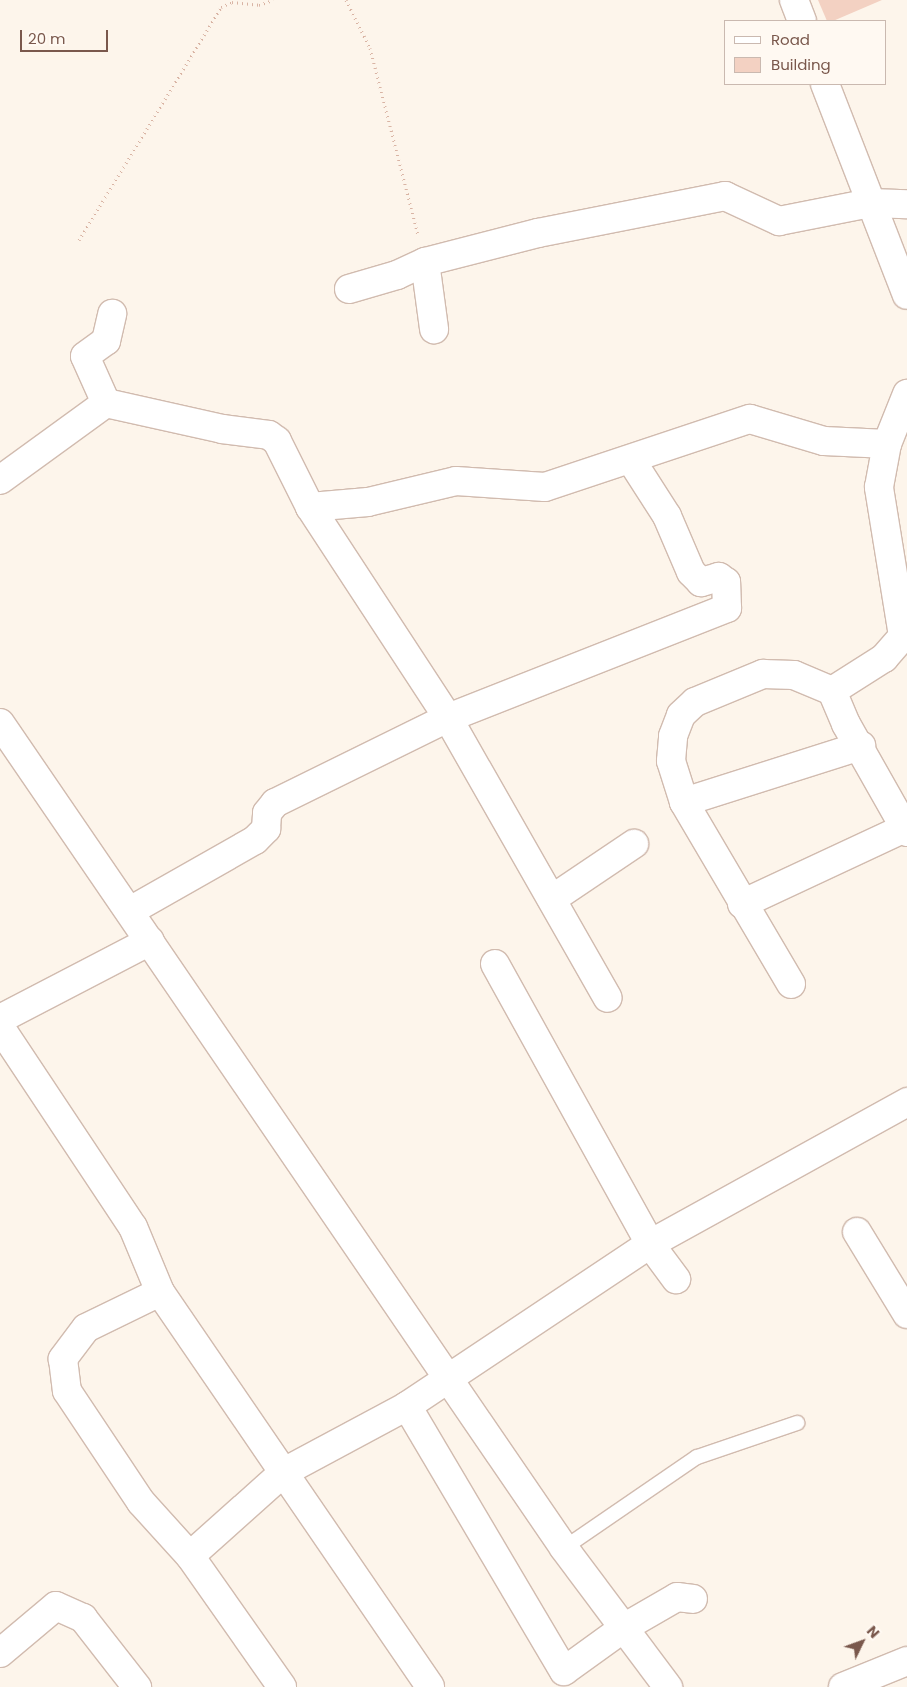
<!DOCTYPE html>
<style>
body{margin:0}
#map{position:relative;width:907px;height:1687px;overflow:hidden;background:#fdf5eb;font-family:Poppins,sans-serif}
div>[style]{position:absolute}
.building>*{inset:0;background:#f3d1c2}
.path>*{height:3px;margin-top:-1.5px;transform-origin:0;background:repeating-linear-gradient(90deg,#d9b4a4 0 1px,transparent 0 5px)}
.roads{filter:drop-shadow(1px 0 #d1bbaf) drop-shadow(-1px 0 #d1bbaf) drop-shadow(0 1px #d1bbaf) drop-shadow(0 -1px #d1bbaf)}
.lane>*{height:14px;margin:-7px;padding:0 7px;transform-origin:7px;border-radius:7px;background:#fff}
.street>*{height:28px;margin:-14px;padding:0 14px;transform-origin:14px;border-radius:14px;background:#fff}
span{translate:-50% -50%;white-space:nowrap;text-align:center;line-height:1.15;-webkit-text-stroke:5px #fff9f2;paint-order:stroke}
.legend{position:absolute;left:724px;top:20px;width:162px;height:65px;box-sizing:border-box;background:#fff9f2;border:1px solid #cab9b0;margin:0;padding:6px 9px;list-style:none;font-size:15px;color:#7a584c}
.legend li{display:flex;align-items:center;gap:10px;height:25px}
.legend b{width:25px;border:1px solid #cab9b0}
.north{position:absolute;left:837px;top:1617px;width:50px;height:50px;-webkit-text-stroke:4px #fff9f2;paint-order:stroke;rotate:48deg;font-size:14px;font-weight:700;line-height:20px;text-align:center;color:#7a584c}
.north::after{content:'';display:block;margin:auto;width:18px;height:22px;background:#7a584c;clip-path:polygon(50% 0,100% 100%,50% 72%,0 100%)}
.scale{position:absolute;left:20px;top:30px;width:88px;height:22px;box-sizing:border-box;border:2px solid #7a584c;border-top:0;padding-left:6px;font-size:15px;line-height:18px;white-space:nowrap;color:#7a584c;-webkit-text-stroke:4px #fff9f2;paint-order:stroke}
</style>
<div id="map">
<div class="building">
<div style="clip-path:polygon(818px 0,882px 0,833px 21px,827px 21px)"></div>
</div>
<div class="path">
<div style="left:346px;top:0;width:54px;rotate:63.4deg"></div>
<div style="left:370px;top:48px;width:193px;rotate:75.6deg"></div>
<div style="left:79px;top:240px;width:273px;rotate:-58.6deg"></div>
<div style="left:221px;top:7px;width:12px;rotate:-24deg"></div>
<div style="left:232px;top:2px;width:27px;rotate:6deg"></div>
<div style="left:259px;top:5px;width:15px;rotate:-20deg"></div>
</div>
<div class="roads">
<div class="lane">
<div style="left:564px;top:1548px;width:161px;rotate:-34.4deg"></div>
<div style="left:697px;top:1457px;width:106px;rotate:-18.8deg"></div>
</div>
<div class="street">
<div style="left:794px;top:0;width:22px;rotate:69deg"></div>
<div style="left:825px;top:84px;width:226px;rotate:68.8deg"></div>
<div style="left:425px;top:262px;width:68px;rotate:82.3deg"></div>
<div style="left:349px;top:289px;width:50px;rotate:-16.3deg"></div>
<div style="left:397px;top:275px;width:31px;rotate:-25deg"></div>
<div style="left:425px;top:262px;width:117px;rotate:-14.4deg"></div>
<div style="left:538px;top:233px;width:191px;rotate:-11.2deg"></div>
<div style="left:725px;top:196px;width:60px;rotate:24.8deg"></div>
<div style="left:779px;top:221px;width:93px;rotate:-11.2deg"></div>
<div style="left:870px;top:203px;width:37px;rotate:2deg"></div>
<div style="left:106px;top:403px;width:51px;rotate:-114.1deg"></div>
<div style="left:85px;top:356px;width:26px;rotate:-36deg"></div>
<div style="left:106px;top:341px;width:28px;rotate:-77deg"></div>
<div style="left:0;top:480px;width:131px;rotate:-36deg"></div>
<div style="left:106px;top:403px;width:119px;rotate:12.6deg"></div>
<div style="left:222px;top:429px;width:47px;rotate:7.3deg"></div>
<div style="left:269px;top:435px;width:10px;rotate:37deg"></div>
<div style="left:277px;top:441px;width:74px;rotate:63.4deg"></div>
<div style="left:310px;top:507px;width:252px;rotate:56.8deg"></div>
<div style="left:448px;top:718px;width:322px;rotate:60.3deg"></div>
<div style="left:310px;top:507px;width:58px;rotate:-4.9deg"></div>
<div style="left:368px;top:502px;width:90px;rotate:-13.4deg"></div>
<div style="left:456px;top:481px;width:89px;rotate:3.9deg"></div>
<div style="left:545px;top:487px;width:216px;rotate:-18.4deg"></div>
<div style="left:750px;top:419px;width:77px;rotate:16.6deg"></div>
<div style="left:824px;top:441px;width:63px;rotate:2.7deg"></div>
<div style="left:832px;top:691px;width:62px;rotate:-32.4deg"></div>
<div style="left:884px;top:658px;width:29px;rotate:-49deg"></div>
<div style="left:903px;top:636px;width:151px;rotate:-99.2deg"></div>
<div style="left:879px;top:487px;width:44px;rotate:-79.5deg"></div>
<div style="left:887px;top:444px;width:54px;rotate:-68.2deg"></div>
<div style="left:832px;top:691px;width:36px;rotate:67deg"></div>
<div style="left:846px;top:724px;width:124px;rotate:60.5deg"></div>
<div style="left:0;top:723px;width:999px;rotate:55.64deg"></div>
<div style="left:564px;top:1548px;width:174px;rotate:53.2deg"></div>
<div style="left:684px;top:802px;width:186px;rotate:-17.6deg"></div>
<div style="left:552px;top:899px;width:99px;rotate:-33.9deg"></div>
<div style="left:742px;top:904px;width:180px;rotate:-25deg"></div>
<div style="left:130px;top:911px;width:144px;rotate:-29.6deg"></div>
<div style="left:255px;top:840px;width:16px;rotate:-45deg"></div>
<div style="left:266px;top:829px;width:16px;rotate:-86deg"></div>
<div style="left:267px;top:813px;width:13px;rotate:-51deg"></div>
<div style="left:275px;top:803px;width:193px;rotate:-26.2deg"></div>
<div style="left:448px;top:718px;width:300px;rotate:-21.5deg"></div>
<div style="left:727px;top:608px;width:26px;rotate:-92deg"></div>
<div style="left:726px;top:582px;width:9px;rotate:-144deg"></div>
<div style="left:719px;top:577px;width:19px;rotate:164deg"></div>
<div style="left:701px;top:582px;width:14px;rotate:-135deg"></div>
<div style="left:691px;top:572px;width:61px;rotate:-113.2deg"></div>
<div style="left:667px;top:516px;width:67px;rotate:-122.7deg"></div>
<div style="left:495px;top:964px;width:320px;rotate:61deg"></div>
<div style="left:650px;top:1244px;width:294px;rotate:-28.9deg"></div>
<div style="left:791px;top:984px;width:211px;rotate:-120.5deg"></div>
<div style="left:684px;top:802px;width:43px;rotate:-107.6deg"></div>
<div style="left:671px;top:761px;width:25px;rotate:-85deg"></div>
<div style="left:673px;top:736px;width:22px;rotate:-69deg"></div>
<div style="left:681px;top:715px;width:19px;rotate:-43deg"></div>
<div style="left:695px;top:702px;width:74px;rotate:-22.4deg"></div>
<div style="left:763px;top:674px;width:31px;rotate:2deg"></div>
<div style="left:794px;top:675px;width:41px;rotate:22.8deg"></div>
<div style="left:0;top:1019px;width:169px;rotate:-27.5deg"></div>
<div style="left:0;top:1027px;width:240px;rotate:56.4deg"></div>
<div style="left:133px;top:1227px;width:70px;rotate:67.4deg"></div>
<div style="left:160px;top:1292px;width:478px;rotate:55.6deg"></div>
<div style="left:857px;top:1232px;width:96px;rotate:58.6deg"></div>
<div style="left:160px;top:1292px;width:82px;rotate:154.1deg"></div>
<div style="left:86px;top:1328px;width:39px;rotate:127deg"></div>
<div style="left:63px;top:1359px;width:32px;rotate:83deg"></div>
<div style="left:67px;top:1391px;width:133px;rotate:56.3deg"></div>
<div style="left:141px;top:1502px;width:73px;rotate:47.8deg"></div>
<div style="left:190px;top:1556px;width:160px;rotate:54.9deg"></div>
<div style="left:407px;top:1406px;width:308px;rotate:59.4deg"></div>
<div style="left:564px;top:1671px;width:75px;rotate:-35.8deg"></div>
<div style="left:625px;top:1627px;width:60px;rotate:-30deg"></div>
<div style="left:677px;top:1597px;width:16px;rotate:7deg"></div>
<div style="left:190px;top:1556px;width:126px;rotate:-41.8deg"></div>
<div style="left:284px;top:1472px;width:140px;rotate:-28.2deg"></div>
<div style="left:407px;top:1406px;width:292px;rotate:-33.7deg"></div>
<div style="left:650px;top:1244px;width:44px;rotate:53.4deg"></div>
<div style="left:0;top:1653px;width:73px;rotate:-40deg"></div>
<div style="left:56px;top:1606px;width:30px;rotate:24deg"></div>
<div style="left:83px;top:1618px;width:88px;rotate:52deg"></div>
<div style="left:843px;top:1687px;width:69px;rotate:-22.1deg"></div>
</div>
</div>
<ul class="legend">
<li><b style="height:6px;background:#fff"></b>Road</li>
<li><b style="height:14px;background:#f3d1c2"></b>Building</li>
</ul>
<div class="north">N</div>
<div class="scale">20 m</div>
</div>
